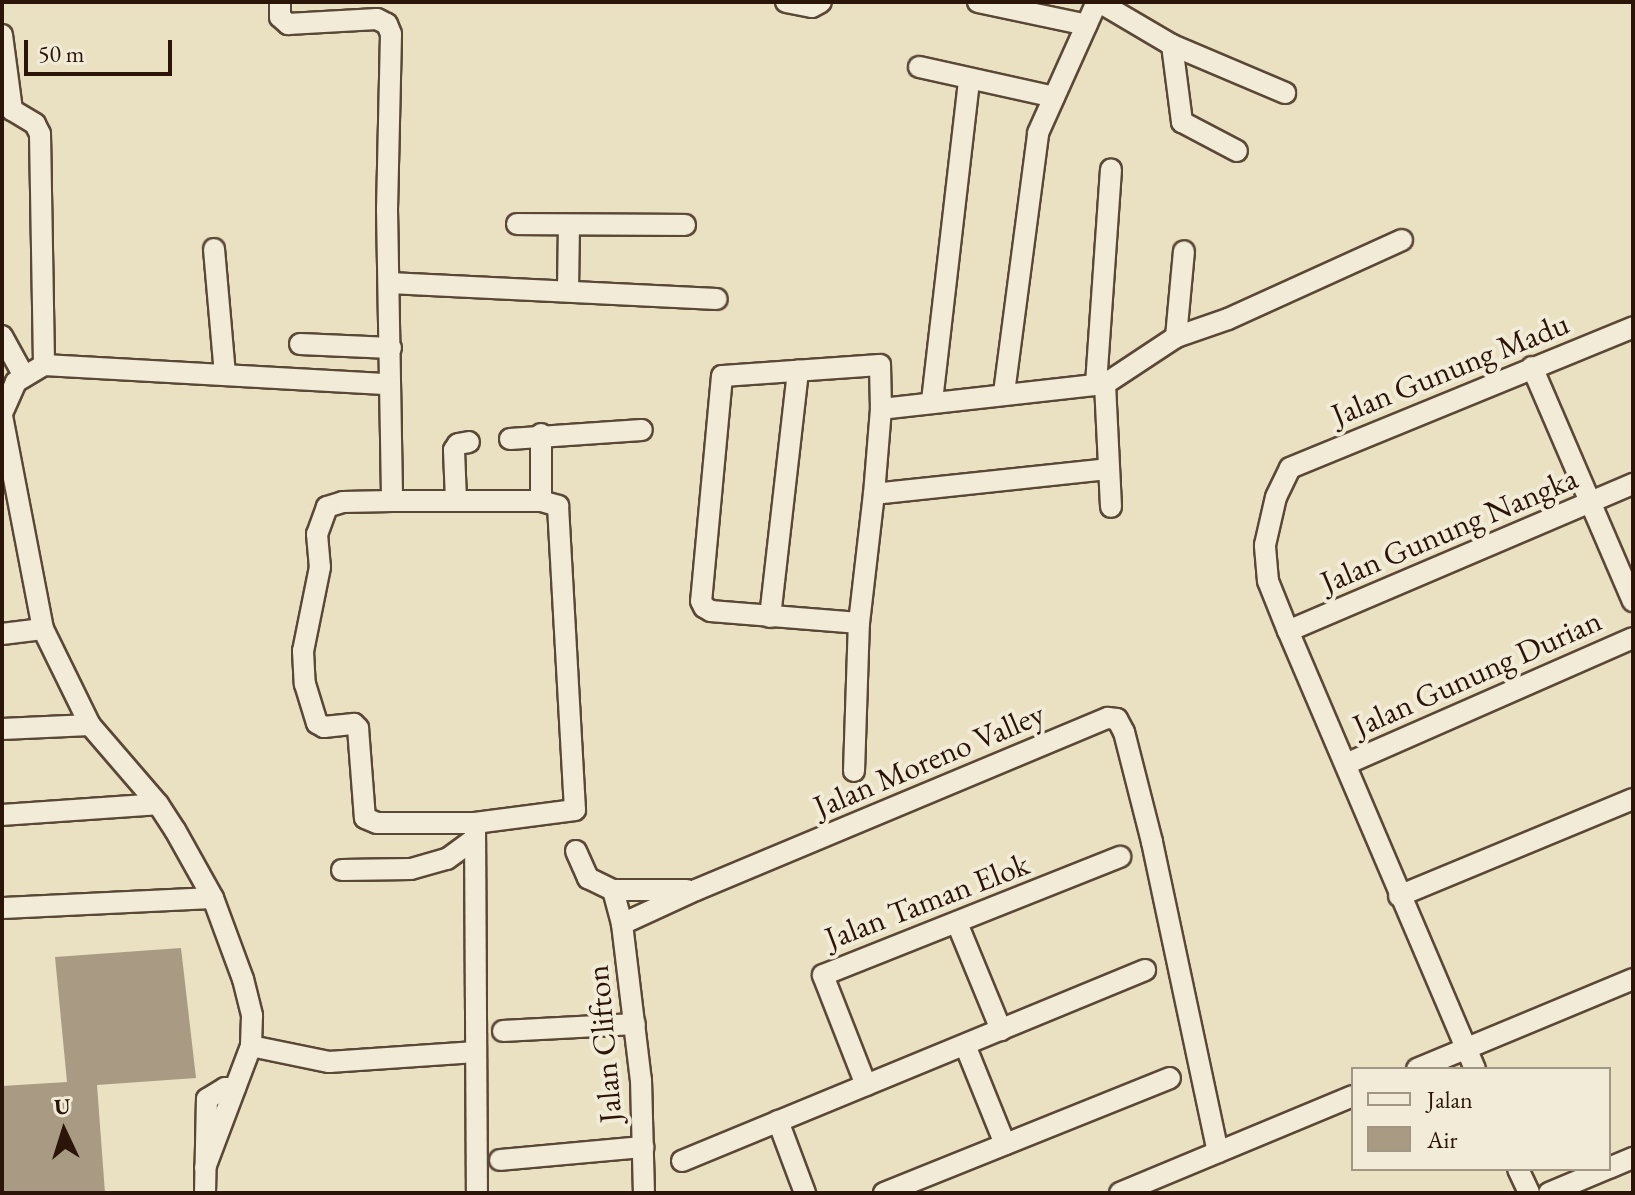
<!DOCTYPE html>
<style>
body{margin:0}
#map{position:relative;width:1635px;height:1195px;overflow:hidden;background:#eae0c2;font-family:"EB Garamond",serif}
div>[style]{position:absolute}
.water>*{inset:0;background:#a99b83}
.roads{filter:drop-shadow(2px 0 #5a4836) drop-shadow(-2px 0 #5a4836) drop-shadow(0 2px #5a4836) drop-shadow(0 -2px #5a4836)}
.minor>*{height:20px;margin:-10px;padding:0 10px;transform-origin:10px;border-radius:10px;background:#f1ebd7}
span{translate:-50% -50%;white-space:nowrap;text-align:center;line-height:1.15;-webkit-text-stroke:8px #f1ebd7;paint-order:stroke}
.street-label{font-size:32px;color:#2a1508}
.frame{position:absolute;inset:0;border:4px solid #2a1508;pointer-events:none}
.legend{position:absolute;left:1351px;top:1067px;width:260px;height:104px;box-sizing:border-box;background:#f1ebd7;border:2px solid #a19584;margin:0;padding:10px 14px;list-style:none;font-size:24px;color:#2a1508}
.legend li{display:flex;align-items:center;gap:16px;height:40px}
.legend b{width:40px;border:2px solid #a19584}
.north{position:absolute;left:24px;top:1091px;width:80px;height:80px;-webkit-text-stroke:6px #f1ebd7;paint-order:stroke;rotate:356deg;font-size:22px;font-weight:700;line-height:32px;text-align:center;color:#2a1508}
.north::after{content:'';display:block;margin:auto;width:28px;height:36px;background:#2a1508;clip-path:polygon(50% 0,100% 100%,50% 72%,0 100%)}
.scale{position:absolute;left:24px;top:40px;width:148px;height:36px;box-sizing:border-box;border:4px solid #2a1508;border-top:0;padding-left:10px;font-size:24px;line-height:28px;white-space:nowrap;color:#2a1508;-webkit-text-stroke:6px #f1ebd7;paint-order:stroke}
</style>
<div id="map">
<div class="water">
<div style="clip-path:polygon(181px 948px,196px 1078px,97px 1085px,105px 1193px,2px 1193px,2px 1086px,67px 1082px,55px 957px)"></div>
</div>
<div class="roads">
<div class="minor">
<div style="left:280px;top:2px;width:15px;rotate:90deg"></div>
<div style="left:280px;top:17px;width:11px;rotate:41deg"></div>
<div style="left:288px;top:24px;width:89px;rotate:-3.2deg"></div>
<div style="left:377px;top:19px;width:11px;rotate:27deg"></div>
<div style="left:387px;top:24px;width:11px;rotate:68deg"></div>
<div style="left:391px;top:34px;width:175px;rotate:91.3deg"></div>
<div style="left:387px;top:209px;width:292px;rotate:89deg"></div>
<div style="left:392px;top:501px;width:149px"></div>
<div style="left:541px;top:501px;width:18px;rotate:16deg"></div>
<div style="left:558px;top:506px;width:304px;rotate:86.8deg"></div>
<div style="left:575px;top:810px;width:101px;rotate:172.6deg"></div>
<div style="left:475px;top:823px;width:370px;rotate:89.7deg"></div>
<div style="left:786px;top:2px;width:26px;rotate:11deg"></div>
<div style="left:812px;top:7px;width:10px;rotate:-29deg"></div>
<div style="left:978px;top:2px;width:111px;rotate:11.9deg"></div>
<div style="left:1099px;top:2px;width:85px;rotate:30.5deg"></div>
<div style="left:1172px;top:45px;width:123px;rotate:23deg"></div>
<div style="left:2px;top:35px;width:76px;rotate:82.4deg"></div>
<div style="left:12px;top:110px;width:27px;rotate:31deg"></div>
<div style="left:35px;top:124px;width:11px;rotate:63deg"></div>
<div style="left:40px;top:134px;width:231px;rotate:89deg"></div>
<div style="left:44px;top:365px;width:33px;rotate:149deg"></div>
<div style="left:16px;top:382px;width:35px;rotate:114deg"></div>
<div style="left:1172px;top:45px;width:78px;rotate:82.6deg"></div>
<div style="left:1182px;top:122px;width:62px;rotate:27.8deg"></div>
<div style="left:919px;top:67px;width:138px;rotate:12.5deg"></div>
<div style="left:517px;top:224px;width:168px;rotate:0.3deg"></div>
<div style="left:214px;top:249px;width:126px;rotate:85deg"></div>
<div style="left:389px;top:283px;width:328px;rotate:2.8deg"></div>
<div style="left:568px;top:289px;width:64px;rotate:-89.1deg"></div>
<div style="left:2px;top:336px;width:46px;rotate:61.2deg"></div>
<div style="left:1176px;top:337px;width:86px;rotate:-84.7deg"></div>
<div style="left:300px;top:344px;width:91px;rotate:2.5deg"></div>
<div style="left:44px;top:365px;width:345px;rotate:3.2deg"></div>
<div style="left:1532px;top:367px;width:255px;rotate:66.7deg"></div>
<div style="left:1096px;top:384px;width:215px;rotate:-86deg"></div>
<div style="left:1105px;top:384px;width:123px;rotate:87.2deg"></div>
<div style="left:1004px;top:393px;width:262px;rotate:-82.5deg"></div>
<div style="left:1038px;top:133px;width:144px;rotate:-65.8deg"></div>
<div style="left:932px;top:401px;width:324px;rotate:-83.4deg"></div>
<div style="left:881px;top:409px;width:225px;rotate:-6.4deg"></div>
<div style="left:1105px;top:384px;width:85px;rotate:-33.5deg"></div>
<div style="left:1176px;top:337px;width:55px;rotate:-19.1deg"></div>
<div style="left:1228px;top:319px;width:191px;rotate:-24.4deg"></div>
<div style="left:2px;top:416px;width:217px;rotate:79.1deg"></div>
<div style="left:43px;top:629px;width:107px;rotate:63.9deg"></div>
<div style="left:90px;top:725px;width:104px;rotate:49.3deg"></div>
<div style="left:158px;top:804px;width:31px;rotate:57deg"></div>
<div style="left:175px;top:830px;width:78px;rotate:60.8deg"></div>
<div style="left:213px;top:898px;width:86px;rotate:69.7deg"></div>
<div style="left:243px;top:979px;width:38px;rotate:76deg"></div>
<div style="left:252px;top:1016px;width:30px;rotate:92deg"></div>
<div style="left:251px;top:1046px;width:130px;rotate:110.7deg"></div>
<div style="left:510px;top:439px;width:132px;rotate:-3.9deg"></div>
<div style="left:874px;top:494px;width:234px;rotate:-6.1deg"></div>
<div style="left:456px;top:500px;width:50px;rotate:-92.3deg"></div>
<div style="left:454px;top:450px;width:7px;rotate:-56deg"></div>
<div style="left:458px;top:444px;width:11px;rotate:-10deg"></div>
<div style="left:392px;top:501px;width:49px;rotate:178.8deg"></div>
<div style="left:343px;top:502px;width:17px;rotate:163deg"></div>
<div style="left:327px;top:507px;width:29px;rotate:110deg"></div>
<div style="left:317px;top:534px;width:33px;rotate:85deg"></div>
<div style="left:320px;top:567px;width:86px;rotate:101.4deg"></div>
<div style="left:303px;top:651px;width:33px;rotate:87deg"></div>
<div style="left:305px;top:684px;width:41px;rotate:72.9deg"></div>
<div style="left:317px;top:723px;width:8px;rotate:30deg"></div>
<div style="left:324px;top:727px;width:30px;rotate:-6deg"></div>
<div style="left:354px;top:724px;width:6px;rotate:45deg"></div>
<div style="left:358px;top:728px;width:90px;rotate:85.6deg"></div>
<div style="left:365px;top:818px;width:13px;rotate:23deg"></div>
<div style="left:377px;top:823px;width:98px"></div>
<div style="left:541px;top:501px;width:67px;rotate:-90deg"></div>
<div style="left:770px;top:617px;width:248px;rotate:-83.5deg"></div>
<div style="left:1288px;top:631px;width:375px;rotate:-23.1deg"></div>
<div style="left:2px;top:634px;width:41px;rotate:-7deg"></div>
<div style="left:2px;top:729px;width:88px;rotate:-2.6deg"></div>
<div style="left:1346px;top:764px;width:313px;rotate:-23.7deg"></div>
<div style="left:854px;top:771px;width:148px;rotate:-88.1deg"></div>
<div style="left:859px;top:623px;width:130px;rotate:-83.4deg"></div>
<div style="left:874px;top:494px;width:85px;rotate:-85.3deg"></div>
<div style="left:881px;top:409px;width:44px;rotate:-91.3deg"></div>
<div style="left:880px;top:365px;width:158px;rotate:176deg"></div>
<div style="left:722px;top:376px;width:226px;rotate:95.3deg"></div>
<div style="left:701px;top:601px;width:7px;rotate:63deg"></div>
<div style="left:704px;top:607px;width:8px;rotate:30deg"></div>
<div style="left:711px;top:611px;width:148px;rotate:4.6deg"></div>
<div style="left:2px;top:815px;width:156px;rotate:-4deg"></div>
<div style="left:576px;top:851px;width:30px;rotate:66deg"></div>
<div style="left:588px;top:878px;width:28px;rotate:26deg"></div>
<div style="left:613px;top:890px;width:74px"></div>
<div style="left:342px;top:870px;width:69px;rotate:-0.8deg"></div>
<div style="left:411px;top:869px;width:37px;rotate:-16deg"></div>
<div style="left:447px;top:859px;width:32px;rotate:-36deg"></div>
<div style="left:613px;top:890px;width:35px;rotate:75deg"></div>
<div style="left:622px;top:924px;width:157px;rotate:83.1deg"></div>
<div style="left:641px;top:1080px;width:113px;rotate:88.5deg"></div>
<div style="left:1399px;top:896px;width:253px;rotate:-22.5deg"></div>
<div style="left:2px;top:908px;width:211px;rotate:-2.7deg"></div>
<div style="left:957px;top:923px;width:116px;rotate:67.6deg"></div>
<div style="left:622px;top:924px;width:81px;rotate:-24.7deg"></div>
<div style="left:696px;top:890px;width:446px;rotate:-22.7deg"></div>
<div style="left:1108px;top:718px;width:9px;rotate:6deg"></div>
<div style="left:1117px;top:719px;width:15px;rotate:62deg"></div>
<div style="left:1124px;top:732px;width:114px;rotate:75.7deg"></div>
<div style="left:1152px;top:842px;width:317px;rotate:78deg"></div>
<div style="left:503px;top:1031px;width:132px;rotate:-3deg"></div>
<div style="left:965px;top:1045px;width:107px;rotate:68deg"></div>
<div style="left:251px;top:1046px;width:80px;rotate:11.6deg"></div>
<div style="left:329px;top:1062px;width:147px;rotate:-3.9deg"></div>
<div style="left:1417px;top:1069px;width:234px;rotate:-22.6deg"></div>
<div style="left:1475px;top:1069px;width:476px;rotate:-113.1deg"></div>
<div style="left:1288px;top:631px;width:54px;rotate:-111.8deg"></div>
<div style="left:1268px;top:581px;width:36px;rotate:-95deg"></div>
<div style="left:1265px;top:545px;width:49px;rotate:-77.1deg"></div>
<div style="left:1276px;top:497px;width:32px;rotate:-64deg"></div>
<div style="left:1290px;top:468px;width:371px;rotate:-22.3deg"></div>
<div style="left:866px;top:1085px;width:118px;rotate:-111.4deg"></div>
<div style="left:823px;top:975px;width:320px;rotate:-21.7deg"></div>
<div style="left:778px;top:1121px;width:77px;rotate:69.4deg"></div>
<div style="left:500px;top:1160px;width:144px;rotate:-5.2deg"></div>
<div style="left:682px;top:1161px;width:501px;rotate:-22.42deg"></div>
<div style="left:1609px;top:1168px;width:26px;rotate:-23deg"></div>
<div style="left:1518px;top:1169px;width:26px;rotate:65deg"></div>
<div style="left:205px;top:1193px;width:94px;rotate:-88.8deg"></div>
<div style="left:207px;top:1099px;width:21px;rotate:-31deg"></div>
<div style="left:225px;top:1088px;width:10px"></div>
<div style="left:884px;top:1193px;width:308px;rotate:-21.9deg"></div>
<div style="left:1120px;top:1193px;width:252px;rotate:-22.6deg"></div>
<div style="left:1549px;top:1193px;width:62px;rotate:-22.8deg"></div>
</div>
</div>
<div class="street-label">
<span style="left:1450px;top:369px;rotate:-22deg">Jalan Gunung Madu</span>
<span style="left:1449px;top:530px;rotate:-23deg">Jalan Gunung Nangka</span>
<span style="left:1477px;top:673px;rotate:-24deg">Jalan Gunung Durian</span>
<span style="left:929px;top:760px;rotate:-23deg">Jalan Moreno Valley</span>
<span style="left:927px;top:901px;rotate:-21deg">Jalan Taman Elok</span>
<span style="left:604px;top:1044px;rotate:-95deg">Jalan Clifton</span>
</div>
<div class="frame"></div>
<ul class="legend">
<li><b style="height:10px;background:#f1ebd7"></b>Jalan</li>
<li><b style="height:22px;background:#a99b83"></b>Air</li>
</ul>
<div class="north">U</div>
<div class="scale">50 m</div>
</div>
